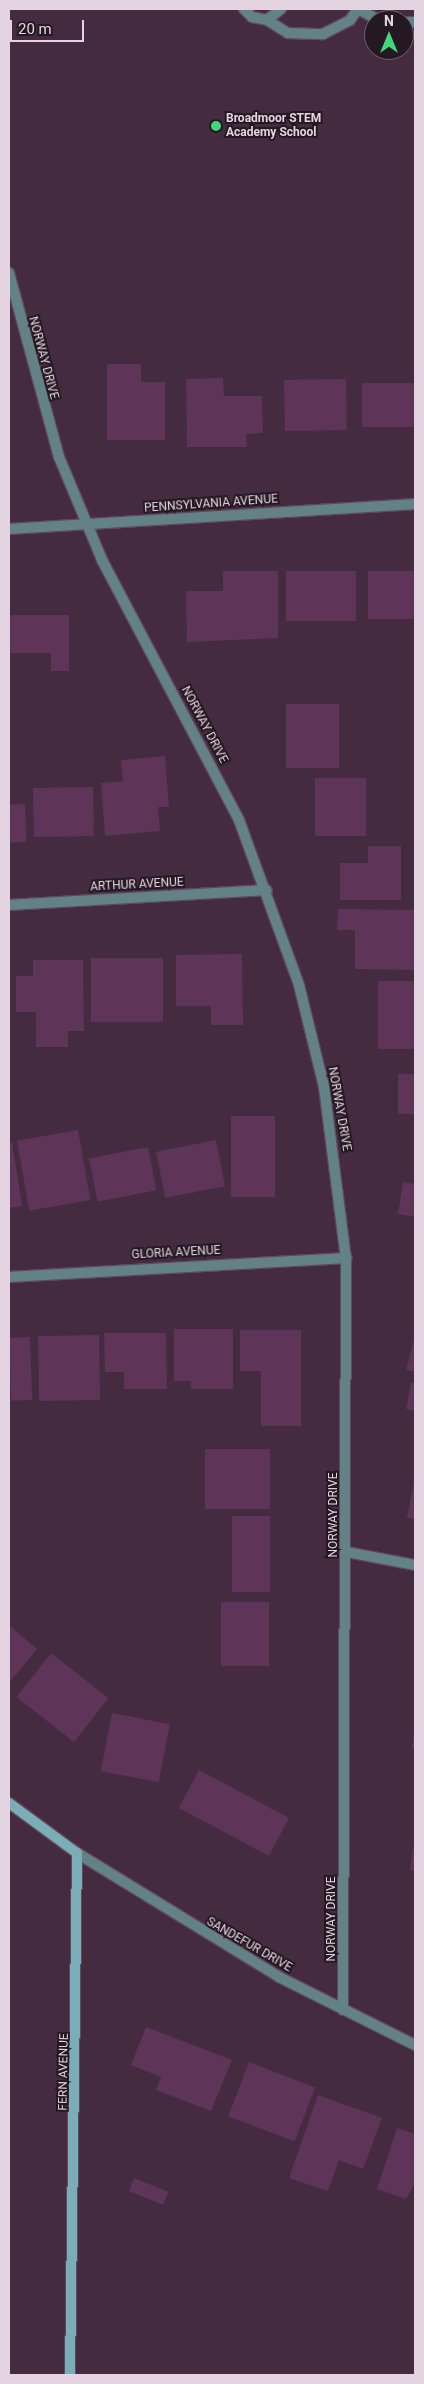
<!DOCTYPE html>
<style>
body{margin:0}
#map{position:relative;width:424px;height:2384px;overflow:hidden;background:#442b40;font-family:Roboto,sans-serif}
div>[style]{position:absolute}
.building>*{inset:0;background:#5e3459;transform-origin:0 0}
.roads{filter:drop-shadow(1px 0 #61495d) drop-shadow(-1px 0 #61495d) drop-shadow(0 1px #61495d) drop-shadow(0 -1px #61495d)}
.lane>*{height:10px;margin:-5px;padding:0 5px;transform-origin:5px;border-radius:5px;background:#638288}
.street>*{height:10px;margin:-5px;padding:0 5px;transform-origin:5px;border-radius:5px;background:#638288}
.secondary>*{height:10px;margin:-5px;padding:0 5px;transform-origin:5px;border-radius:5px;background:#7badb8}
.dots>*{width:14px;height:14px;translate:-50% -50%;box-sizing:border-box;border:2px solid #241822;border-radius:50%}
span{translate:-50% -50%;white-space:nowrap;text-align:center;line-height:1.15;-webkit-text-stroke:4px #241822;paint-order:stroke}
.poi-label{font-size:12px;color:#e4d4e1;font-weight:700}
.left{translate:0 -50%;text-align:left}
.street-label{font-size:12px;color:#e4d4e1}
.frame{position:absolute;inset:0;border:10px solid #e4d4e1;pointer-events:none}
.north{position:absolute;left:364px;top:10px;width:50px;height:50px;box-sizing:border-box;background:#241822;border:1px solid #71636e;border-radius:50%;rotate:0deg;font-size:14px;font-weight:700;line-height:20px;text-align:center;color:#e4d4e1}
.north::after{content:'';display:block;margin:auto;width:18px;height:22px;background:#42d77c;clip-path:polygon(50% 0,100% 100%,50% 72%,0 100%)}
.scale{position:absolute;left:10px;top:20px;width:74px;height:22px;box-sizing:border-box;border:2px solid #e4d4e1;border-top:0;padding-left:6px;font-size:15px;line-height:18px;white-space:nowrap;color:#e4d4e1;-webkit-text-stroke:4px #241822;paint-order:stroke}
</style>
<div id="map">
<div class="building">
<div style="clip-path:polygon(107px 364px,141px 364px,141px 382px,165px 382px,165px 440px,107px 440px)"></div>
<div style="clip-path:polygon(223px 378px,224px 396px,262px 396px,263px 433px,246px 434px,247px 447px,187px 447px,186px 379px)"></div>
<div style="left:346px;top:379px;width:51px;height:62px;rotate:89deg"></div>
<div style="left:362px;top:383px;width:53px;height:44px"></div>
<div style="clip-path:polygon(223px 571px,278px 571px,278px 638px,187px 642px,186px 591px,223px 591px)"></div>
<div style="left:286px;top:571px;width:70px;height:50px"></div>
<div style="left:368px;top:571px;width:47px;height:48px"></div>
<div style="clip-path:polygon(9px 615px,69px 615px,69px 671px,51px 671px,51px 653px,9px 653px)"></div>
<div style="left:286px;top:704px;width:53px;height:64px"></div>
<div style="clip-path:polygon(165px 756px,169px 807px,158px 807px,160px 831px,105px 836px,101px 783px,123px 781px,121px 760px)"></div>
<div style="left:315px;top:778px;width:51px;height:58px"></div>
<div style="left:93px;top:787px;width:49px;height:60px;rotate:89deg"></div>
<div style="left:25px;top:804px;width:38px;height:16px;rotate:88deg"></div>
<div style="clip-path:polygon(368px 846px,401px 846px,401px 900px,340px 900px,340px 863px,368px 863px)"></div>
<div style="clip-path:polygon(338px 909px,415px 910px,415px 970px,355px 969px,355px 930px,337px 930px)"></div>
<div style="clip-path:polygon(242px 954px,243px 1025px,211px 1025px,211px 1006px,176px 1006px,176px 955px)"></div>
<div style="left:91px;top:958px;width:72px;height:64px"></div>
<div style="clip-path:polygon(33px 960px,83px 960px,84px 1031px,68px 1031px,68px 1047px,36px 1047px,36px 1012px,16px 1012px,16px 976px,33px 976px)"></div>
<div style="left:378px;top:981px;width:37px;height:68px"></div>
<div style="left:398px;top:1074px;width:17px;height:40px"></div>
<div style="left:231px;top:1116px;width:44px;height:81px"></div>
<div style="left:78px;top:1130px;width:71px;height:62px;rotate:80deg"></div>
<div style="left:216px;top:1140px;width:47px;height:61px;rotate:79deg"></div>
<div style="clip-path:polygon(12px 1142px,22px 1206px,9px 1208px,9px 1143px)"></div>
<div style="left:148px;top:1147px;width:44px;height:60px;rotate:79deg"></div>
<div style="clip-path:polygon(403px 1182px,415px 1184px,415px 1217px,398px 1214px)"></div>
<div style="clip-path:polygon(174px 1329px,233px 1329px,233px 1389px,191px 1389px,191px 1381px,174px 1381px)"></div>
<div style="clip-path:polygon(240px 1330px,301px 1330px,301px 1426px,261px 1426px,261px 1371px,240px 1371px)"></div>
<div style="clip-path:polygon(104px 1333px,166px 1333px,167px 1389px,124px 1389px,124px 1372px,105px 1372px)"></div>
<div style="left:99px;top:1335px;width:65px;height:61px;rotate:89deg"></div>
<div style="clip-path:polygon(415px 1335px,415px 1372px,406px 1370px)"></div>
<div style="left:30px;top:1337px;width:63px;height:21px;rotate:88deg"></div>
<div style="clip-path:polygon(411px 1382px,415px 1383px,415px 1411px,406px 1409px)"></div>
<div style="left:205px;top:1449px;width:65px;height:60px"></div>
<div style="clip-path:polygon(414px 1481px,415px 1481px,415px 1519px,407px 1518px)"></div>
<div style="left:232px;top:1516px;width:38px;height:76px"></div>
<div style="left:221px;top:1602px;width:48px;height:64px"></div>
<div style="clip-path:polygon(9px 1625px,37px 1649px,9px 1683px)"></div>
<div style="left:51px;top:1653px;width:73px;height:56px;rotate:38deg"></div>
<div style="left:112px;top:1713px;width:59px;height:59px;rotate:11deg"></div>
<div style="clip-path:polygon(414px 1732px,415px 1732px,415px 1749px,412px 1749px)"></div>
<div style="left:199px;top:1770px;width:102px;height:43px;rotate:28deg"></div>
<div style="clip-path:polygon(414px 1843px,415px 1843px,415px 1871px,410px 1870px)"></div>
<div style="clip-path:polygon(146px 2027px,232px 2060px,211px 2111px,156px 2090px,161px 2077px,131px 2065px)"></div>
<div style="left:249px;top:2062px;width:71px;height:58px;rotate:21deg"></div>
<div style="clip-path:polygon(318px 2095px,382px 2118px,363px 2169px,339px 2160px,328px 2191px,289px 2178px)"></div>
<div style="clip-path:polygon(397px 2128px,415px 2134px,415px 2183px,406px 2199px,377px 2189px)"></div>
<div style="left:134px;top:2178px;width:37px;height:14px;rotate:22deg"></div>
</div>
<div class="roads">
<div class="lane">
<div style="left:358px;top:9px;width:24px;rotate:28deg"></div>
<div style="left:404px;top:22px;width:11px"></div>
</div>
<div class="street">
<div style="left:244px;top:9px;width:11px;rotate:45deg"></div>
<div style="left:252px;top:17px;width:15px;rotate:11deg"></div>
<div style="left:267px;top:20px;width:18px;rotate:-38deg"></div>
<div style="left:267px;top:20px;width:25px;rotate:32deg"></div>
<div style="left:288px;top:33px;width:35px;rotate:2deg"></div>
<div style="left:323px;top:34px;width:30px;rotate:-27deg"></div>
<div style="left:350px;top:20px;width:14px;rotate:-54deg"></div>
<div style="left:9px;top:273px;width:191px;rotate:74.8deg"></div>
<div style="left:59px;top:457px;width:112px;rotate:67.3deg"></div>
<div style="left:102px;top:560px;width:294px;rotate:62.2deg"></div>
<div style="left:239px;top:820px;width:176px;rotate:70deg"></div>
<div style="left:299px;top:985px;width:105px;rotate:76.2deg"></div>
<div style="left:324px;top:1087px;width:172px;rotate:82.7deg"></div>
<div style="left:346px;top:1258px;width:752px;rotate:90.23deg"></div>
<div style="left:9px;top:529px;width:407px;rotate:-3.5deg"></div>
<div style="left:9px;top:905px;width:258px;rotate:-3.3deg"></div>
<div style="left:9px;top:1277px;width:338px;rotate:-3.2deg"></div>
<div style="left:347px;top:1552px;width:69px;rotate:10.8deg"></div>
<div style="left:77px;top:1853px;width:237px;rotate:31.5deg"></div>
<div style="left:279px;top:1977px;width:152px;rotate:26.6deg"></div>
</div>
<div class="secondary">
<div style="left:9px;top:1803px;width:84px;rotate:36.3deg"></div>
<div style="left:77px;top:1853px;width:522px;rotate:90.77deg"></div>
</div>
</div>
<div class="dots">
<div style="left:216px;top:126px;background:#42d77c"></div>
</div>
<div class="poi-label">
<span class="left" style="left:226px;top:126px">Broadmoor STEM<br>Academy School</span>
</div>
<div class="street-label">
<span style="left:43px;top:358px;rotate:75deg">NORWAY DRIVE</span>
<span style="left:211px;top:504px;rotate:-4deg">PENNSYLVANIA AVENUE</span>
<span style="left:204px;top:725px;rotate:62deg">NORWAY DRIVE</span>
<span style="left:137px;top:885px;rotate:-3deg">ARTHUR AVENUE</span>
<span style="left:339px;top:1109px;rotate:80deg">NORWAY DRIVE</span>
<span style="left:176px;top:1253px;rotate:-3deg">GLORIA AVENUE</span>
<span style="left:334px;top:1515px;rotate:-90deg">NORWAY DRIVE</span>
<span style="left:332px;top:1919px;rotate:-90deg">NORWAY DRIVE</span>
<span style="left:249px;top:1945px;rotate:30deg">SANDEFUR DRIVE</span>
<span style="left:64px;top:2072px;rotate:-89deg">FERN AVENUE</span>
</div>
<div class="frame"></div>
<div class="north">N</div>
<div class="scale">20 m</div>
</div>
